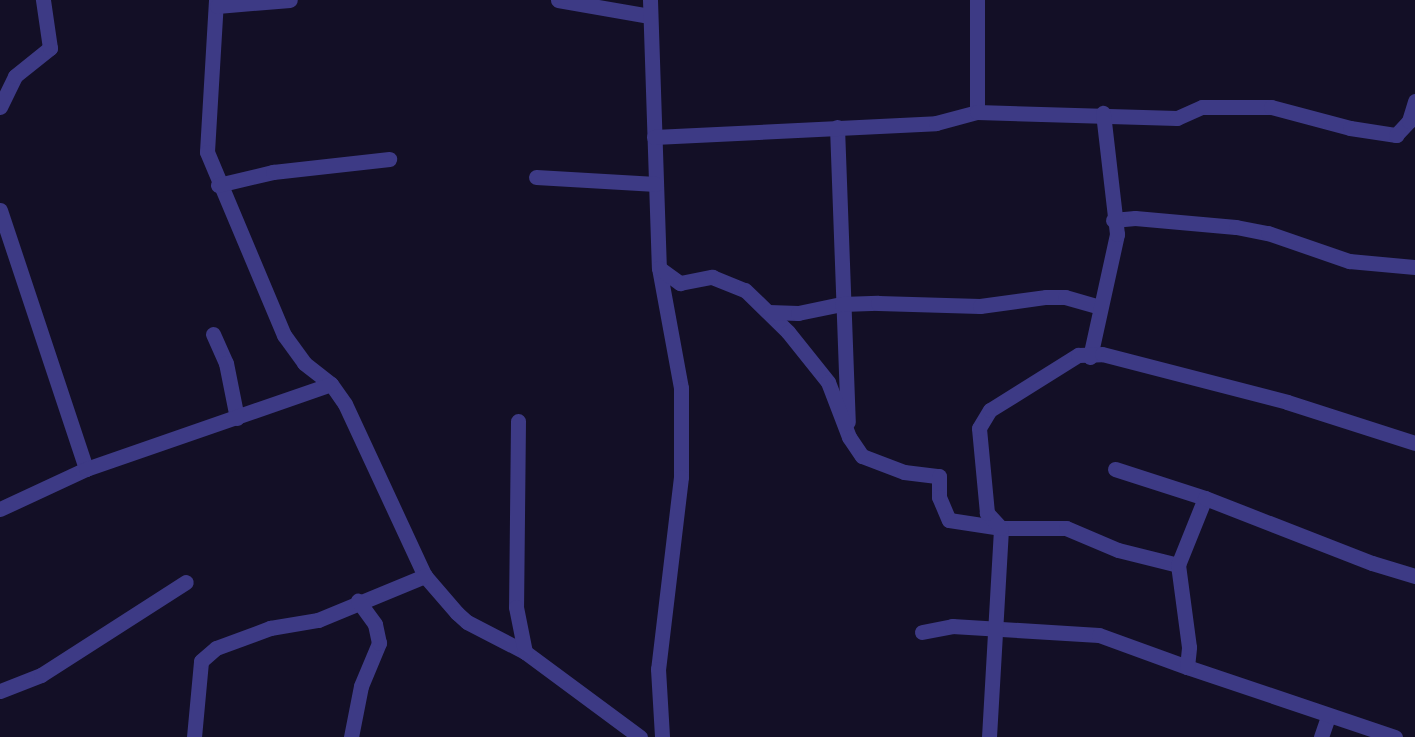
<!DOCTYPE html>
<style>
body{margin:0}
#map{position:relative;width:1415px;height:737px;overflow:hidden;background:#130f26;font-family:"Public Sans",sans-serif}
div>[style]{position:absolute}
.minor>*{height:15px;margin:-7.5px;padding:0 7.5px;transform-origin:7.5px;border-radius:7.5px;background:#3d3a85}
span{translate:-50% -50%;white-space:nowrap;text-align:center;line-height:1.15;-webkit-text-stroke:6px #130f26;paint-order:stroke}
</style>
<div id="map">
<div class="minor">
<div style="left:216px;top:0;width:152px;rotate:93.4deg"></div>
<div style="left:207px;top:152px;width:199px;rotate:67.2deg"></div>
<div style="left:284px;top:335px;width:34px;rotate:54deg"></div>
<div style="left:304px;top:363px;width:34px;rotate:38deg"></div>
<div style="left:331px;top:384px;width:24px;rotate:55deg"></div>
<div style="left:345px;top:404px;width:190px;rotate:65.1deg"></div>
<div style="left:425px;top:576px;width:49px;rotate:49.1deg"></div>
<div style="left:457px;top:613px;width:13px;rotate:42deg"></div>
<div style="left:467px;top:622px;width:65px;rotate:27.3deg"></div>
<div style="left:525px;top:652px;width:143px;rotate:36.5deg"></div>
<div style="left:558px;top:0;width:93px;rotate:9.9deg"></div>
<div style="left:650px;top:0;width:268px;rotate:88.1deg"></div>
<div style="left:659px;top:268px;width:122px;rotate:79.6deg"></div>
<div style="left:681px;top:388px;width:89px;rotate:90deg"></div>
<div style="left:681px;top:477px;width:193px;rotate:96.8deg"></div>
<div style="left:658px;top:669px;width:68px;rotate:86.6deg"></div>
<div style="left:217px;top:6px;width:73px;rotate:-4.7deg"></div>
<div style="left:0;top:107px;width:34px;rotate:-64deg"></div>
<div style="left:15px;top:76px;width:45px;rotate:-38.7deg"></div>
<div style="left:50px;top:48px;width:49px;rotate:-98.3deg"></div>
<div style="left:977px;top:112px;width:112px;rotate:-90deg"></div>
<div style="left:837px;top:127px;width:295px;rotate:87.9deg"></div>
<div style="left:654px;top:137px;width:282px;rotate:-2.8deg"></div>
<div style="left:936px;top:123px;width:42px;rotate:-15deg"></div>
<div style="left:977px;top:112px;width:200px;rotate:1.7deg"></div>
<div style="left:1177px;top:118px;width:27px;rotate:-24deg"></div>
<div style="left:1202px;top:107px;width:69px"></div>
<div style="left:1271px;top:107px;width:82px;rotate:14.9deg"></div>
<div style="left:1350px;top:128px;width:47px;rotate:8.7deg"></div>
<div style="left:1396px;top:135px;width:19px;rotate:-47deg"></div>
<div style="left:1409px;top:121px;width:21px;rotate:-73deg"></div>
<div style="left:536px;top:177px;width:120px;rotate:3.3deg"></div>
<div style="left:218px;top:185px;width:57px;rotate:-13.3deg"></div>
<div style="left:273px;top:172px;width:117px;rotate:-6.4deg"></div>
<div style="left:0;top:210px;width:273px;rotate:71.6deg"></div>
<div style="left:86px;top:469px;width:95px;rotate:155.1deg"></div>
<div style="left:1113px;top:220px;width:22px;rotate:-5deg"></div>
<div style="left:1135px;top:218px;width:101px;rotate:5.1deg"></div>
<div style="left:1236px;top:227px;width:33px;rotate:11deg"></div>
<div style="left:1268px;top:233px;width:86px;rotate:19.1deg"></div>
<div style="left:1349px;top:261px;width:66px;rotate:5.2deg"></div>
<div style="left:659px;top:268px;width:26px;rotate:36deg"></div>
<div style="left:680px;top:283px;width:33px;rotate:-11deg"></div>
<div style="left:712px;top:277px;width:35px;rotate:22deg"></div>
<div style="left:745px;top:290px;width:60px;rotate:44.3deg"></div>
<div style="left:788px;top:332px;width:64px;rotate:51.3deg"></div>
<div style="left:828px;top:382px;width:59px;rotate:69.1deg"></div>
<div style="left:849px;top:437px;width:23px;rotate:56deg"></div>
<div style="left:862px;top:456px;width:45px;rotate:20.9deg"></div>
<div style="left:904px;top:472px;width:35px;rotate:7deg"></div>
<div style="left:939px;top:476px;width:21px;rotate:90deg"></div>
<div style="left:939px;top:497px;width:25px;rotate:67deg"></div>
<div style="left:949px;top:520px;width:53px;rotate:8.7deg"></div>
<div style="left:1001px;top:528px;width:65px"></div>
<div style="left:1066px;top:528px;width:56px;rotate:22.9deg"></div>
<div style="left:1118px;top:550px;width:62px;rotate:14deg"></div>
<div style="left:769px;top:312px;width:29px;rotate:2deg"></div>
<div style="left:798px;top:313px;width:45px;rotate:-11.6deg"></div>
<div style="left:842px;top:304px;width:36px;rotate:-2deg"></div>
<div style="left:878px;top:303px;width:102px;rotate:1.7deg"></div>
<div style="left:980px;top:306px;width:67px;rotate:-7.8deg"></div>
<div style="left:1046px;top:297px;width:19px"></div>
<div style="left:1065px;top:297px;width:35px;rotate:16deg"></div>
<div style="left:213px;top:334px;width:32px;rotate:66deg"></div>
<div style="left:226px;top:363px;width:56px;rotate:78.7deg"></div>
<div style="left:1090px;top:357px;width:126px;rotate:-77.6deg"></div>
<div style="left:1117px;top:234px;width:122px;rotate:-96.6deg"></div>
<div style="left:518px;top:421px;width:186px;rotate:90.6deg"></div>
<div style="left:516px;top:607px;width:46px;rotate:78.7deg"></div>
<div style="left:86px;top:469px;width:259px;rotate:-19.1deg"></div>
<div style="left:1115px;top:469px;width:95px;rotate:17.9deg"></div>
<div style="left:922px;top:632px;width:31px;rotate:-11deg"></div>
<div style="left:952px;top:626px;width:147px;rotate:3.5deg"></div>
<div style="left:1099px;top:635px;width:94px;rotate:20deg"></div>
<div style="left:0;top:691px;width:44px;rotate:-21.3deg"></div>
<div style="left:41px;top:675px;width:172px;rotate:-32.7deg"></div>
<div style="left:194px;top:737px;width:76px;rotate:-84.7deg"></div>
<div style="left:201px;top:661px;width:20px;rotate:-41deg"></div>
<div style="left:216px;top:648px;width:58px;rotate:-20.3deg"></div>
<div style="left:270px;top:628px;width:49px;rotate:-9.5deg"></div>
<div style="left:318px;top:620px;width:116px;rotate:-22.4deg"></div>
<div style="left:351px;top:737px;width:52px;rotate:-78.9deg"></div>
<div style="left:361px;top:686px;width:47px;rotate:-67.3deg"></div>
<div style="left:379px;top:643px;width:19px;rotate:-102deg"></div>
<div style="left:375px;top:624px;width:29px;rotate:-126deg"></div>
<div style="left:989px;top:737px;width:209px;rotate:-86.7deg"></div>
<div style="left:1001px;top:528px;width:21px;rotate:-133deg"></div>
<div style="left:987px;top:513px;width:85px;rotate:-95.4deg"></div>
<div style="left:979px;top:428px;width:21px;rotate:-59deg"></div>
<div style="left:990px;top:410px;width:104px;rotate:-32deg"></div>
<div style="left:1078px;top:355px;width:24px;rotate:-2deg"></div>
<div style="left:1102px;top:354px;width:191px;rotate:14.5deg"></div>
<div style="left:1287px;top:402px;width:134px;rotate:17.8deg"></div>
<div style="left:1321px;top:737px;width:21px;rotate:-71deg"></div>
<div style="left:1395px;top:737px;width:219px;rotate:-161.4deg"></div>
<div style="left:1187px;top:667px;width:20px;rotate:-84deg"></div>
<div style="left:1189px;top:647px;width:83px;rotate:-97.6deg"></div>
<div style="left:1178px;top:565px;width:72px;rotate:-68.1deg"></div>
<div style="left:1205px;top:498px;width:179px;rotate:21.3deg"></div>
<div style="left:1372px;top:563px;width:45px;rotate:16.8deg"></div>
</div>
</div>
